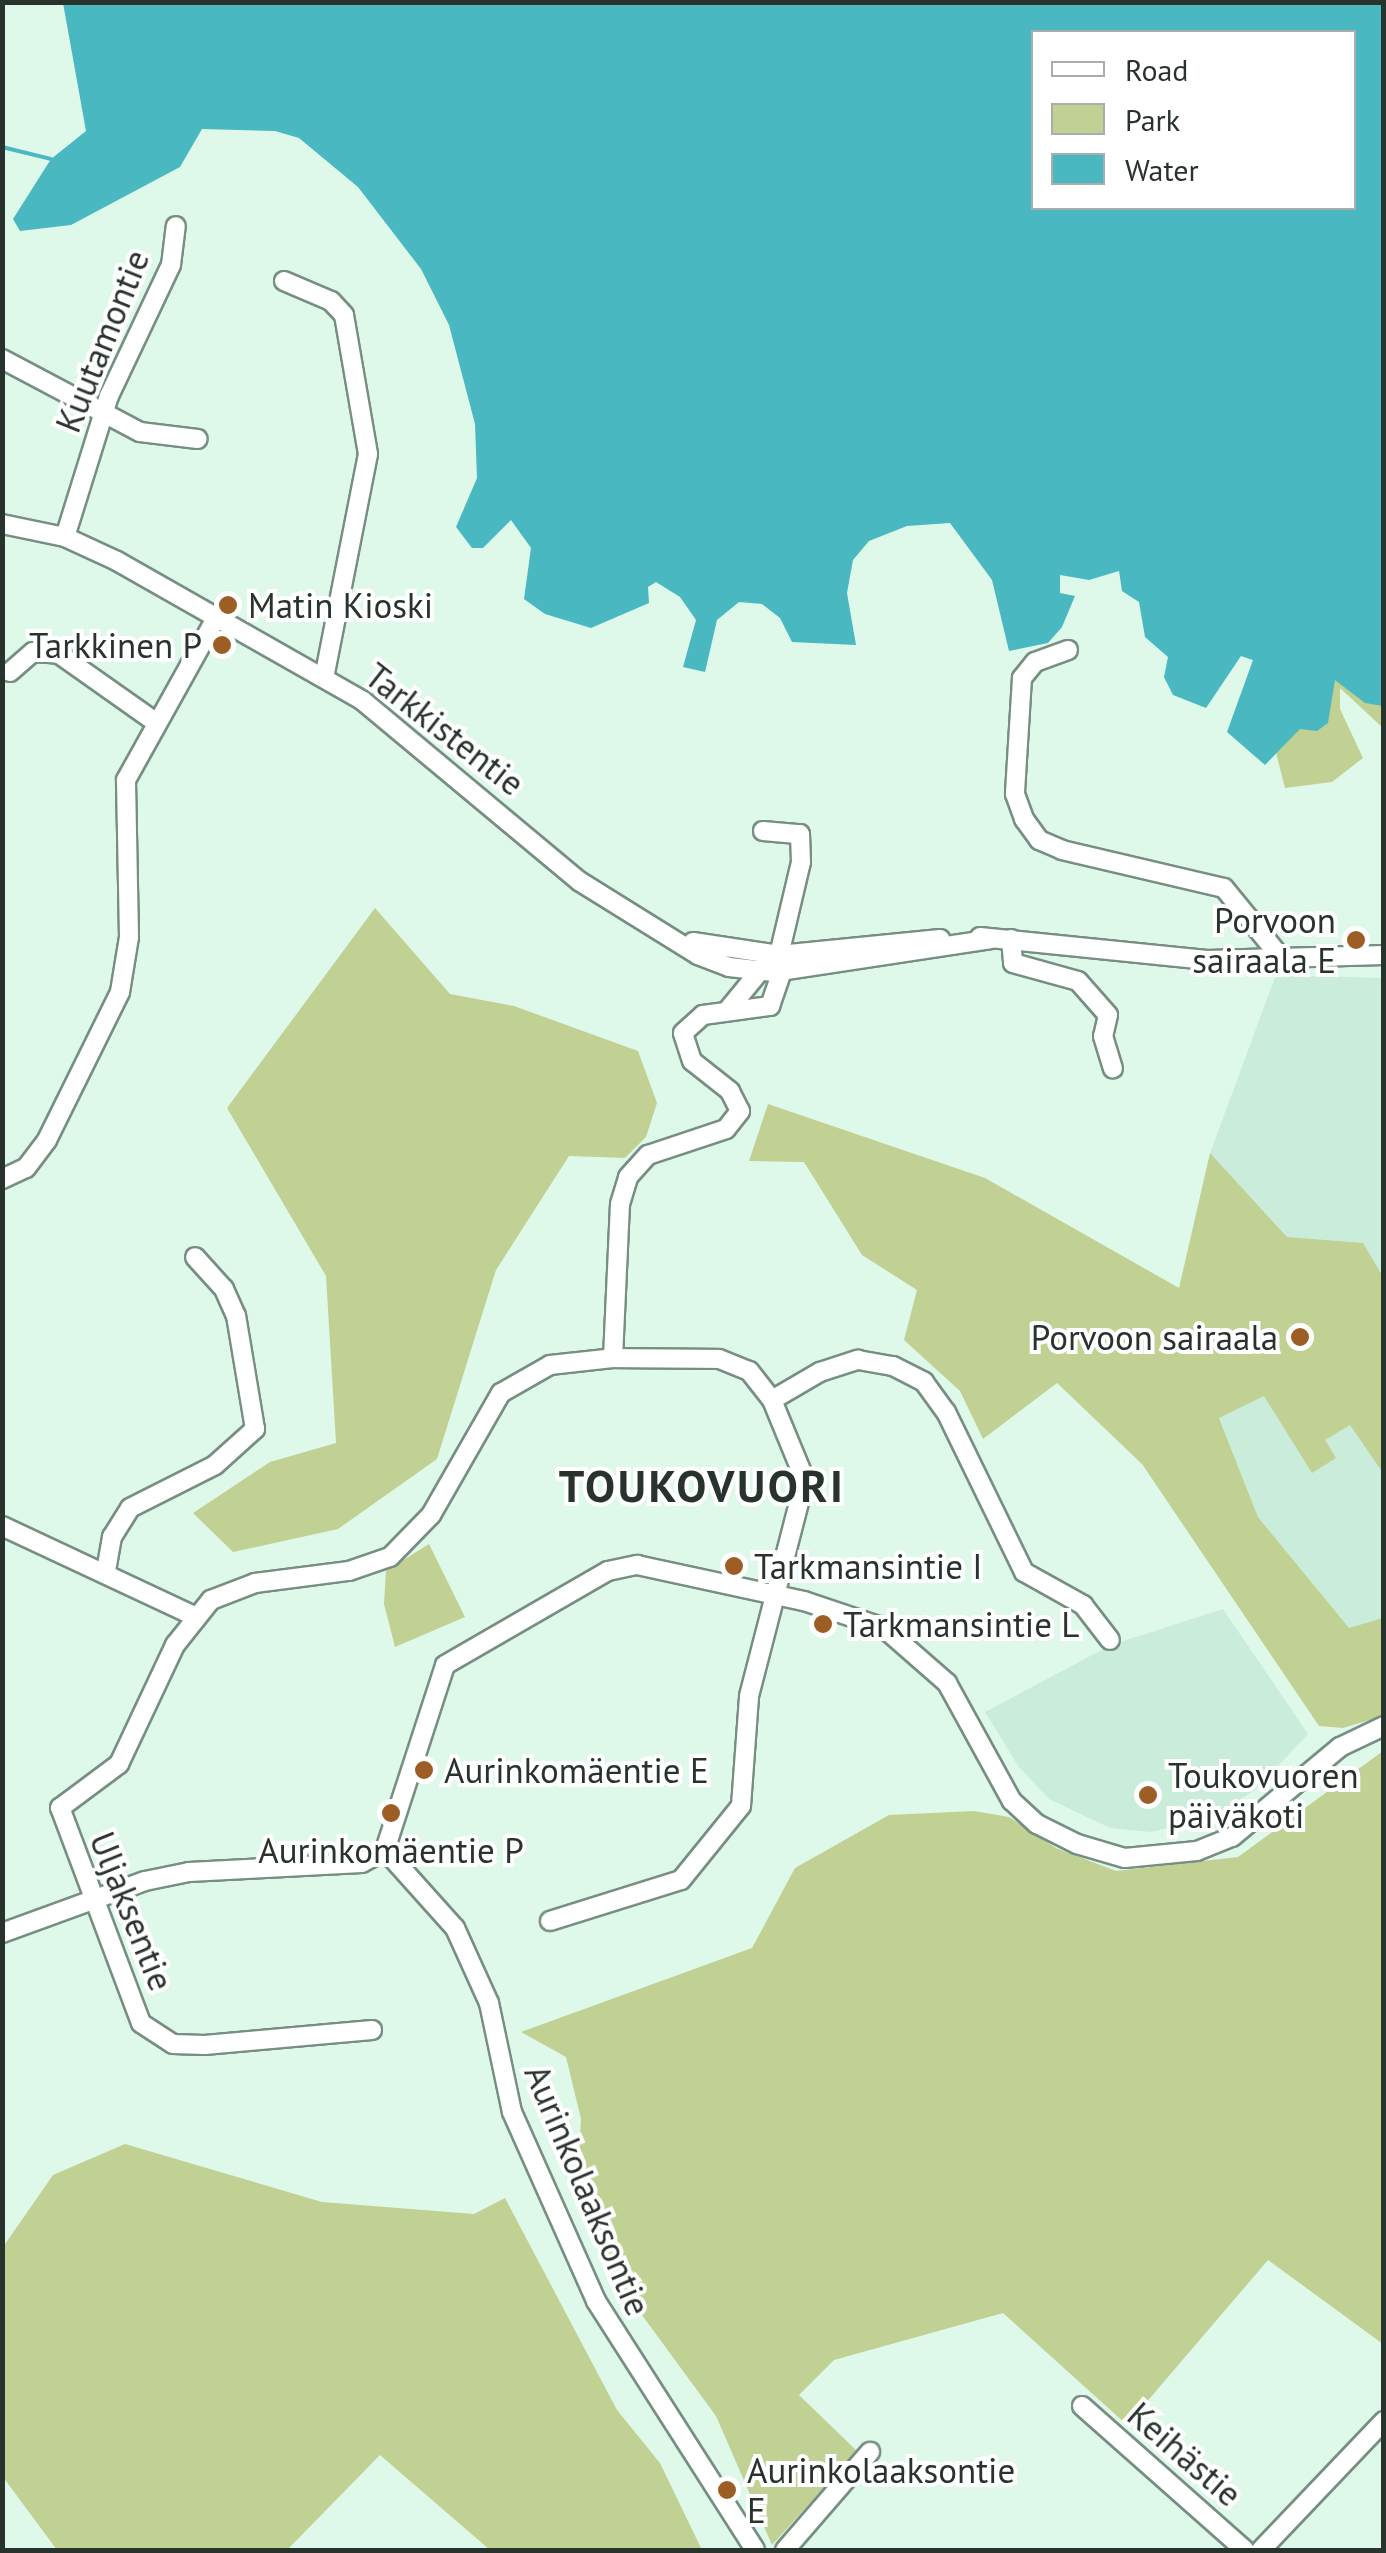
<!DOCTYPE html>
<meta charset="utf-8">
<style>
body{margin:0}
#map{position:relative;width:1386px;height:2553px;overflow:hidden;background:#def9ea;font-family:"PT Sans",sans-serif}
div>[style]{position:absolute}
.built>*{inset:0;background:#caecdb}
.green>*{inset:0;background:#c0d193}
.water>*{inset:0;background:#4ab8c1}
.stream>*{height:4px;margin:-2px;padding:0 2px;transform-origin:2px;border-radius:2px;background:#4ab8c1}
.roads{filter:drop-shadow(2px 0 #768f82) drop-shadow(-2px 0 #768f82) drop-shadow(0 2px #768f82) drop-shadow(0 -2px #768f82)}
.minor>*{height:18px;margin:-9px;padding:0 9px;transform-origin:9px;border-radius:9px;background:#fff}
.dots>*{width:28px;height:28px;translate:-50% -50%;box-sizing:border-box;border:5px solid #fff;border-radius:50%}
span{translate:-50% -50%;white-space:nowrap;text-align:center;line-height:1.15;-webkit-text-stroke:8px #fff;paint-order:stroke}
.street-label{font-size:35px;color:#29332e}
.poi-label{font-size:35px;color:#29332e}
.left{translate:0 -50%;text-align:left}
.right{translate:-100% -50%;text-align:right}
.district-label{font-size:45px;color:#29332e;font-weight:700;letter-spacing:2.5px}
.frame{position:absolute;inset:0;border:5px solid #29332e;pointer-events:none}
.legend{position:absolute;left:1031px;top:30px;width:325px;height:180px;box-sizing:border-box;background:#fff;border:2px solid #a9adab;margin:0;padding:12px 18px;list-style:none;font-size:30px;color:#29332e}
.legend li{display:flex;align-items:center;gap:20px;height:50px}
.legend b{width:50px;border:2px solid #a9adab}
</style>
<div id="map">
<div class="built">
<div style="clip-path:polygon(1276px 975px,1383px 978px,1383px 1619px,1349px 1629px,1258px 1517px,1219px 1417px,1210px 1153px)"></div>
<div style="clip-path:polygon(1223px 1609px,1308px 1734px,1255px 1790px,1213px 1817px,1151px 1832px,1110px 1828px,1049px 1799px,1019px 1767px,985px 1712px,1111px 1645px)"></div>
</div>
<div class="green">
<div style="clip-path:polygon(1383px 600px,1383px 728px,1340px 688px,1340px 709px,1363px 758px,1332px 782px,1285px 788px,1274px 745px)"></div>
<div style="clip-path:polygon(375px 908px,450px 994px,514px 1006px,638px 1051px,657px 1103px,646px 1137px,625px 1158px,569px 1156px,496px 1270px,437px 1459px,338px 1529px,233px 1552px,193px 1513px,270px 1462px,336px 1443px,326px 1276px,227px 1108px)"></div>
<div style="clip-path:polygon(768px 1104px,985px 1178px,1179px 1288px,1210px 1153px,1287px 1237px,1363px 1243px,1383px 1277px,1383px 1473px,1350px 1425px,1325px 1440px,1336px 1458px,1312px 1473px,1264px 1396px,1219px 1418px,1258px 1517px,1349px 1628px,1383px 1618px,1383px 1716px,1343px 1728px,1319px 1726px,1142px 1464px,1057px 1383px,983px 1439px,960px 1391px,904px 1340px,917px 1290px,862px 1255px,804px 1162px,749px 1161px)"></div>
<div style="clip-path:polygon(429px 1544px,465px 1617px,395px 1647px,384px 1604px,386px 1571px)"></div>
<div style="clip-path:polygon(1383px 1751px,1383px 2344px,1268px 2260px,1127px 2425px,1003px 2313px,834px 2360px,799px 2395px,857px 2451px,772px 2545px,716px 2416px,617px 2281px,577px 2185px,581px 2119px,566px 2057px,521px 2032px,752px 1948px,795px 1868px,889px 1815px,974px 1811px,1009px 1817px,1056px 1848px,1116px 1871px,1238px 1857px)"></div>
<div style="clip-path:polygon(125px 2144px,322px 2202px,474px 2214px,505px 2198px,617px 2410px,660px 2463px,702px 2550px,490px 2550px,380px 2455px,287px 2550px,57px 2550px,3px 2477px,3px 2247px,53px 2175px)"></div>
</div>
<div class="water">
<div style="clip-path:polygon(evenodd,63px 3px,1383px 3px,1383px 706px,1365px 703px,1335px 680px,1328px 723px,1317px 731px,1300px 729px,1265px 765px,1227px 732px,1253px 660px,1241px 656px,1206px 708px,1173px 695px,1164px 677px,1168px 657px,1145px 637px,1139px 602px,1122px 591px,1119px 571px,1089px 580px,1060px 575px,1060px 593px,1075px 596px,1062px 627px,1048px 643px,1009px 651px,992px 580px,950px 523px,907px 526px,869px 541px,853px 560px,847px 593px,856px 645px,792px 642px,780px 618px,762px 604px,739px 602px,717px 620px,705px 672px,683px 667px,696px 620px,680px 597px,656px 582px,648px 587px,649px 603px,591px 628px,545px 614px,524px 599px,531px 548px,511px 520px,483px 548px,472px 548px,456px 527px,477px 478px,475px 424px,449px 325px,421px 269px,358px 187px,299px 138px,275px 131px,202px 129px,180px 167px,71px 225px,20px 231px,13px 219px,51px 159px,86px 131px,63px 3px,1034px 32px,1354px 32px,1354px 208px,1034px 208px,1034px 32px)"></div>
</div>
<div class="stream">
<div style="left:2px;top:147px;width:50px;rotate:13.8deg"></div>
</div>
<div class="roads">
<div class="minor">
<div style="left:284px;top:281px;width:51px;rotate:23.1deg"></div>
<div style="left:331px;top:301px;width:19px;rotate:47deg"></div>
<div style="left:344px;top:315px;width:141px;rotate:80.2deg"></div>
<div style="left:368px;top:454px;width:228px;rotate:101.1deg"></div>
<div style="left:2px;top:359px;width:156px;rotate:27.9deg"></div>
<div style="left:140px;top:432px;width:58px;rotate:6.9deg"></div>
<div style="left:2px;top:524px;width:64px;rotate:11.7deg"></div>
<div style="left:65px;top:537px;width:57px;rotate:24.8deg"></div>
<div style="left:117px;top:561px;width:283px;rotate:29.6deg"></div>
<div style="left:363px;top:701px;width:281px;rotate:39.8deg"></div>
<div style="left:579px;top:881px;width:140px;rotate:31.9deg"></div>
<div style="left:698px;top:955px;width:33px;rotate:21deg"></div>
<div style="left:729px;top:967px;width:45px;rotate:6.3deg"></div>
<div style="left:774px;top:972px;width:219px;rotate:-8.6deg"></div>
<div style="left:65px;top:537px;width:148px;rotate:-72.7deg"></div>
<div style="left:109px;top:396px;width:145px;rotate:-64.7deg"></div>
<div style="left:171px;top:265px;width:39px;rotate:-83deg"></div>
<div style="left:1068px;top:650px;width:35px;rotate:160deg"></div>
<div style="left:1035px;top:662px;width:21px;rotate:129deg"></div>
<div style="left:1022px;top:678px;width:116px;rotate:93.5deg"></div>
<div style="left:1015px;top:794px;width:27px;rotate:70deg"></div>
<div style="left:1024px;top:819px;width:26px;rotate:54deg"></div>
<div style="left:1039px;top:840px;width:25px;rotate:23deg"></div>
<div style="left:1062px;top:850px;width:166px;rotate:13.2deg"></div>
<div style="left:1224px;top:888px;width:93px;rotate:50.7deg"></div>
<div style="left:10px;top:672px;width:30px;rotate:-41deg"></div>
<div style="left:33px;top:652px;width:26px;rotate:4deg"></div>
<div style="left:59px;top:654px;width:116px;rotate:35.2deg"></div>
<div style="left:763px;top:831px;width:37px;rotate:5deg"></div>
<div style="left:800px;top:834px;width:28px;rotate:88deg"></div>
<div style="left:801px;top:862px;width:96px;rotate:103.3deg"></div>
<div style="left:980px;top:937px;width:228px;rotate:5.8deg"></div>
<div style="left:1207px;top:960px;width:177px;rotate:-1.6deg"></div>
<div style="left:1011px;top:939px;width:24px;rotate:85deg"></div>
<div style="left:1013px;top:963px;width:67px;rotate:15.5deg"></div>
<div style="left:1078px;top:981px;width:45px;rotate:48.6deg"></div>
<div style="left:1108px;top:1015px;width:22px;rotate:103deg"></div>
<div style="left:1103px;top:1036px;width:34px;rotate:73deg"></div>
<div style="left:693px;top:942px;width:87px;rotate:8.6deg"></div>
<div style="left:779px;top:955px;width:162px;rotate:-5.7deg"></div>
<div style="left:727px;top:1011px;width:58px;rotate:-50.6deg"></div>
<div style="left:2px;top:1179px;width:26px;rotate:-25deg"></div>
<div style="left:26px;top:1168px;width:35px;rotate:-53deg"></div>
<div style="left:47px;top:1140px;width:165px;rotate:-63.7deg"></div>
<div style="left:120px;top:992px;width:56px;rotate:-80.7deg"></div>
<div style="left:129px;top:937px;width:157px;rotate:-91.1deg"></div>
<div style="left:126px;top:780px;width:183px;rotate:-60.9deg"></div>
<div style="left:772px;top:1400px;width:56px;rotate:-30.3deg"></div>
<div style="left:820px;top:1372px;width:40px;rotate:-18deg"></div>
<div style="left:858px;top:1360px;width:36px;rotate:10deg"></div>
<div style="left:893px;top:1366px;width:35px;rotate:27deg"></div>
<div style="left:924px;top:1382px;width:37px;rotate:54deg"></div>
<div style="left:946px;top:1412px;width:178px;rotate:64deg"></div>
<div style="left:1024px;top:1572px;width:68px;rotate:29.2deg"></div>
<div style="left:1083px;top:1605px;width:44px;rotate:52.4deg"></div>
<div style="left:2px;top:1526px;width:212px;rotate:25.1deg"></div>
<div style="left:106px;top:1571px;width:35px;rotate:-80deg"></div>
<div style="left:112px;top:1537px;width:34px;rotate:-58deg"></div>
<div style="left:130px;top:1508px;width:95px;rotate:-26.8deg"></div>
<div style="left:215px;top:1465px;width:54px;rotate:-42deg"></div>
<div style="left:255px;top:1429px;width:115px;rotate:-99.5deg"></div>
<div style="left:236px;top:1316px;width:30px;rotate:-114deg"></div>
<div style="left:224px;top:1289px;width:43px;rotate:-132.2deg"></div>
<div style="left:385px;top:1850px;width:105px;rotate:48.1deg"></div>
<div style="left:455px;top:1928px;width:82px;rotate:65.6deg"></div>
<div style="left:489px;top:2003px;width:111px;rotate:78.1deg"></div>
<div style="left:512px;top:2112px;width:207px;rotate:66deg"></div>
<div style="left:596px;top:2301px;width:295px;rotate:57.4deg"></div>
<div style="left:550px;top:1921px;width:137px;rotate:-17.4deg"></div>
<div style="left:681px;top:1880px;width:95px;rotate:-51deg"></div>
<div style="left:741px;top:1806px;width:110px;rotate:-85.8deg"></div>
<div style="left:749px;top:1696px;width:223px;rotate:-75.5deg"></div>
<div style="left:805px;top:1480px;width:87px;rotate:-112.4deg"></div>
<div style="left:772px;top:1400px;width:37px;rotate:-128deg"></div>
<div style="left:749px;top:1371px;width:32px;rotate:-158deg"></div>
<div style="left:719px;top:1359px;width:106px;rotate:-179.5deg"></div>
<div style="left:2px;top:1933px;width:152px;rotate:-20deg"></div>
<div style="left:145px;top:1881px;width:45px;rotate:-11.6deg"></div>
<div style="left:189px;top:1872px;width:173px;rotate:-3deg"></div>
<div style="left:362px;top:1863px;width:26px;rotate:-29deg"></div>
<div style="left:385px;top:1850px;width:194px;rotate:-72deg"></div>
<div style="left:445px;top:1665px;width:188px;rotate:-30deg"></div>
<div style="left:608px;top:1571px;width:30px;rotate:-12deg"></div>
<div style="left:637px;top:1565px;width:171px;rotate:12.2deg"></div>
<div style="left:804px;top:1601px;width:84px;rotate:18.6deg"></div>
<div style="left:884px;top:1628px;width:84px;rotate:41.1deg"></div>
<div style="left:947px;top:1683px;width:135px;rotate:61.2deg"></div>
<div style="left:1012px;top:1801px;width:34px;rotate:43deg"></div>
<div style="left:1037px;top:1824px;width:45px;rotate:26.6deg"></div>
<div style="left:1077px;top:1844px;width:50px;rotate:16.3deg"></div>
<div style="left:1125px;top:1858px;width:72px;rotate:-5.6deg"></div>
<div style="left:1197px;top:1851px;width:38px;rotate:-22deg"></div>
<div style="left:1232px;top:1837px;width:141px;rotate:-39.8deg"></div>
<div style="left:1340px;top:1747px;width:49px;rotate:-25.5deg"></div>
<div style="left:372px;top:2030px;width:168px;rotate:174.9deg"></div>
<div style="left:205px;top:2045px;width:32px;rotate:-178deg"></div>
<div style="left:173px;top:2044px;width:38px;rotate:-147deg"></div>
<div style="left:141px;top:2023px;width:230px;rotate:-110.6deg"></div>
<div style="left:60px;top:1808px;width:74px;rotate:-36.7deg"></div>
<div style="left:119px;top:1764px;width:132px;rotate:-64.8deg"></div>
<div style="left:175px;top:1645px;width:58px;rotate:-51.3deg"></div>
<div style="left:211px;top:1600px;width:47px;rotate:-21.1deg"></div>
<div style="left:255px;top:1583px;width:95px;rotate:-7.3deg"></div>
<div style="left:349px;top:1571px;width:43px;rotate:-18.9deg"></div>
<div style="left:390px;top:1557px;width:59px;rotate:-45.7deg"></div>
<div style="left:431px;top:1515px;width:141px;rotate:-60.2deg"></div>
<div style="left:501px;top:1393px;width:56px;rotate:-29.7deg"></div>
<div style="left:550px;top:1365px;width:63px;rotate:-6.3deg"></div>
<div style="left:613px;top:1358px;width:154px;rotate:-87.4deg"></div>
<div style="left:620px;top:1204px;width:28px;rotate:-73deg"></div>
<div style="left:628px;top:1177px;width:30px;rotate:-48deg"></div>
<div style="left:648px;top:1155px;width:82px;rotate:-18.4deg"></div>
<div style="left:726px;top:1129px;width:23px;rotate:-52deg"></div>
<div style="left:740px;top:1111px;width:22px;rotate:-117deg"></div>
<div style="left:730px;top:1091px;width:48px;rotate:-141.7deg"></div>
<div style="left:692px;top:1061px;width:29px;rotate:-108deg"></div>
<div style="left:683px;top:1033px;width:27px;rotate:-42deg"></div>
<div style="left:703px;top:1015px;width:68px;rotate:-7.7deg"></div>
<div style="left:770px;top:1006px;width:37px;rotate:-71deg"></div>
<div style="left:782px;top:971px;width:16px;rotate:-101deg"></div>
<div style="left:1082px;top:2406px;width:217px;rotate:41.5deg"></div>
<div style="left:785px;top:2550px;width:130px;rotate:-49.1deg"></div>
<div style="left:1261px;top:2550px;width:178px;rotate:-46.4deg"></div>
</div>
</div>
<div class="dots">
<div style="left:228px;top:605px;background:#9d5e25"></div>
<div style="left:222px;top:645px;background:#9d5e25"></div>
<div style="left:1356px;top:940px;background:#9d5e25"></div>
<div style="left:1300px;top:1337px;background:#9d5e25"></div>
<div style="left:734px;top:1566px;background:#9d5e25"></div>
<div style="left:823px;top:1624px;background:#9d5e25"></div>
<div style="left:424px;top:1770px;background:#9d5e25"></div>
<div style="left:1148px;top:1795px;background:#9d5e25"></div>
<div style="left:391px;top:1813px;background:#9d5e25"></div>
<div style="left:727px;top:2490px;background:#9d5e25"></div>
</div>
<div class="street-label">
<span style="left:102px;top:341px;rotate:-68deg">Kuutamontie</span>
<span style="left:445px;top:729px;rotate:38deg">Tarkkistentie</span>
<span style="left:132px;top:1911px;rotate:68deg">Uljaksentie</span>
<span style="left:588px;top:2190px;rotate:67deg">Aurinkolaaksontie</span>
<span style="left:1185px;top:2454px;rotate:41deg">Keihästie</span>
</div>
<div class="poi-label">
<span class="left" style="left:248px;top:605px">Matin Kioski</span>
<span class="right" style="left:202px;top:645px">Tarkkinen P</span>
<span class="right" style="left:1336px;top:940px">Porvoon<br>sairaala E</span>
<span class="right" style="left:1278px;top:1337px">Porvoon sairaala</span>
<span class="left" style="left:754px;top:1566px">Tarkmansintie I</span>
<span class="left" style="left:843px;top:1624px">Tarkmansintie L</span>
<span class="left" style="left:444px;top:1770px">Aurinkomäentie E</span>
<span class="left" style="left:1168px;top:1795px">Toukovuoren<br>päiväkoti</span>
<span style="left:391px;top:1850px">Aurinkomäentie P</span>
<span class="left" style="left:747px;top:2490px">Aurinkolaaksontie<br>E</span>
</div>
<div class="district-label">
<span style="left:702px;top:1486px">TOUKOVUORI</span>
</div>
<div class="frame"></div>
<ul class="legend">
<li><b style="height:12px;background:#fff"></b>Road</li>
<li><b style="height:28px;background:#c0d193"></b>Park</li>
<li><b style="height:28px;background:#4ab8c1"></b>Water</li>
</ul>
</div>
